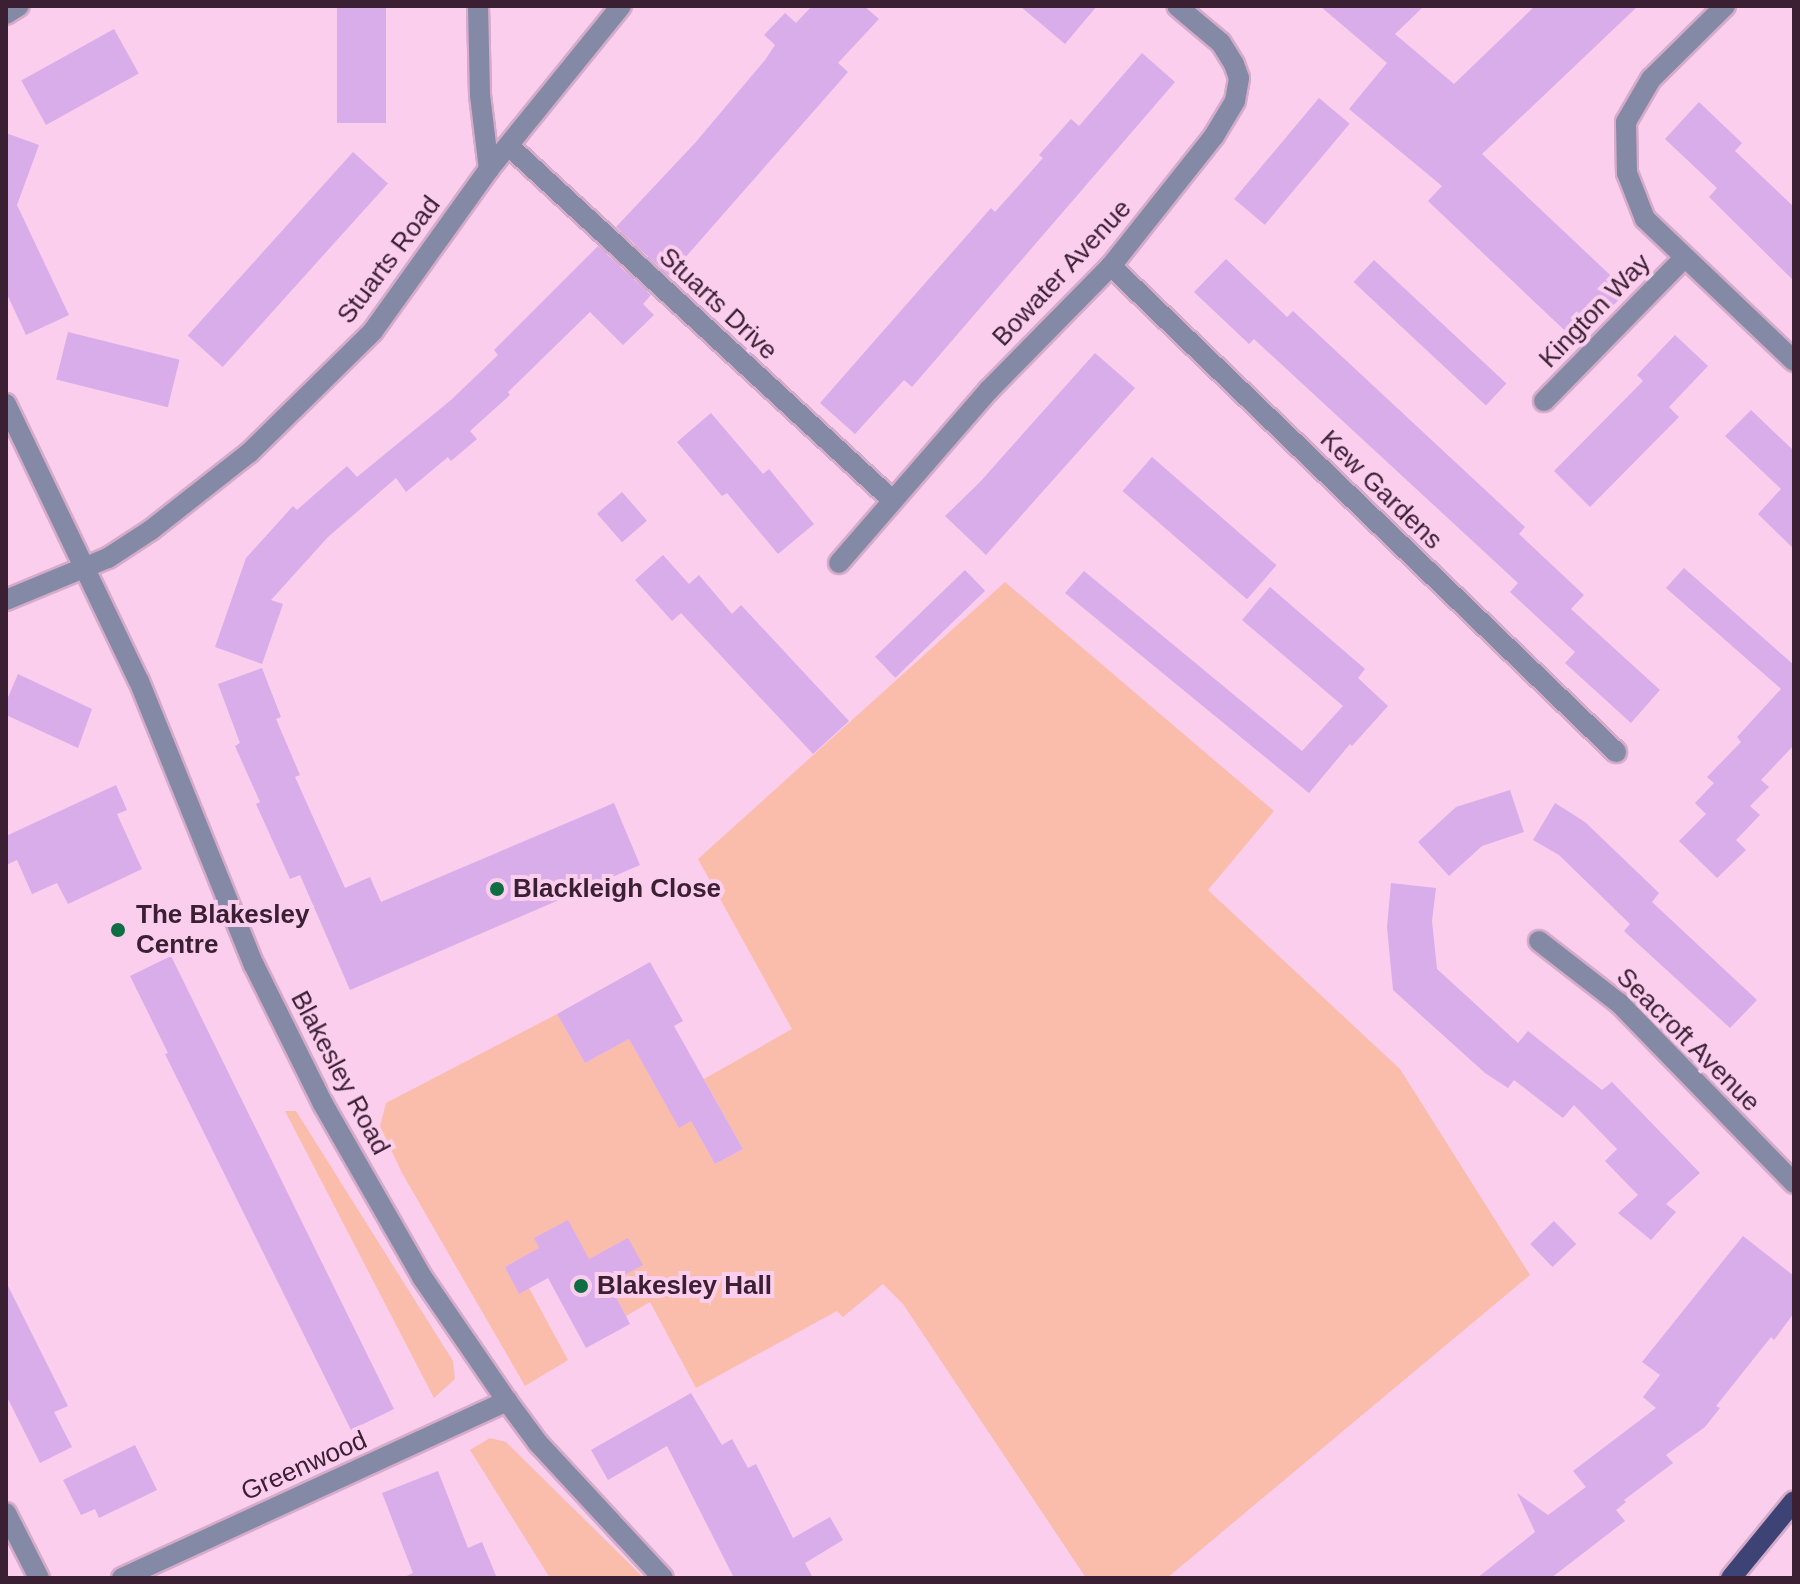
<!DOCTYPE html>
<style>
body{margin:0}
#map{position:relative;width:1800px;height:1584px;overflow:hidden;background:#fbceee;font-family:Helvetica,sans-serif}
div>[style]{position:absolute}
.green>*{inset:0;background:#fabdab}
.building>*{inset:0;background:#d9acea;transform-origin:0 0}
.roads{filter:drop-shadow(2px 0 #d5abc9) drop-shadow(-2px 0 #d5abc9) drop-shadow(0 2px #d5abc9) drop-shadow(0 -2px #d5abc9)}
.minor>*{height:20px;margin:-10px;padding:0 10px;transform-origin:10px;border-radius:10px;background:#8489a6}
.major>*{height:20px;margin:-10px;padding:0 10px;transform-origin:10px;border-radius:10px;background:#3e4375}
.dots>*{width:22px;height:22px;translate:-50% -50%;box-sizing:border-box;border:4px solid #fbceee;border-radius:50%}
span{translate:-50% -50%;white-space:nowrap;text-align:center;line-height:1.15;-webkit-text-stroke:8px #fbceee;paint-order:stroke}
.street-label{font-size:26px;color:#3b2034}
.poi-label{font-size:26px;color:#3b2034;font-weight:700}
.left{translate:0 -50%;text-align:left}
.frame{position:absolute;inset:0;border:8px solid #3b2034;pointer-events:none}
</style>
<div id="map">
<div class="green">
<div style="clip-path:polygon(1005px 582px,1274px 811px,1208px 890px,1400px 1069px,1530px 1275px,1167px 1578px,1086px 1578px,903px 1304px,883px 1284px,843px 1317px,837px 1311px,696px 1388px,650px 1302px,626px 1316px,609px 1283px,642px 1265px,628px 1239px,589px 1259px,540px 1248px,505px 1267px,519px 1293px,529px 1288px,568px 1360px,525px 1386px,402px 1173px,380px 1126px,386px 1103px,557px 1014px,585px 1063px,629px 1039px,679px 1127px,691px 1121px,715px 1164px,743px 1149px,704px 1079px,792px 1029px,698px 859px)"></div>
<div style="clip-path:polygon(285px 1111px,296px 1111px,453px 1361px,455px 1379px,434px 1398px)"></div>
<div style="clip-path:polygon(490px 1438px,506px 1442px,644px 1578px,550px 1578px,470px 1450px)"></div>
</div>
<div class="building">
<div style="left:337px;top:6px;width:49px;height:117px"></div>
<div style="clip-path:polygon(812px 6px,864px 6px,879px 19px,838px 63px,848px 72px,669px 276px,616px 227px,695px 143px,765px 60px,775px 45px,764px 35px,785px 13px,796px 23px)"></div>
<div style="clip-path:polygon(1020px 6px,1097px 6px,1065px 44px)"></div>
<div style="clip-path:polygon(1320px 6px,1424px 6px,1395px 34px,1454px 84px,1535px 6px,1638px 6px,1482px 154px,1627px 291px,1578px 343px,1428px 201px,1442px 186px,1349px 109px,1387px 63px)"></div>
<div style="left:114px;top:29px;width:51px;height:106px;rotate:61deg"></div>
<div style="clip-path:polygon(1142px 53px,1175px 82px,912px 387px,904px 380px,855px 434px,820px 403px,991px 208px,995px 212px,1043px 158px,1039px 155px,1071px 119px,1079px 126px)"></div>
<div style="left:1319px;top:98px;width:40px;height:132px;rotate:40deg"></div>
<div style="clip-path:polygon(1699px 102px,1742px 143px,1735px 151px,1794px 207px,1794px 281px,1709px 197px,1717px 188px,1665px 139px)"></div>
<div style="clip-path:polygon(6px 133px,39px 145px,17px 205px,69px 315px,26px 335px,6px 292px)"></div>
<div style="left:353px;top:152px;width:47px;height:247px;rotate:42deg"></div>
<div style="clip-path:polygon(598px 246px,651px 295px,643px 304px,654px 315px,623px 345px,590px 312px,508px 392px,510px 395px,470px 431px,477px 439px,451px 461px,448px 457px,406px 492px,396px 478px,328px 537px,271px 600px,283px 604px,262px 664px,215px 647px,246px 558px,293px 506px,297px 510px,347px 466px,357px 477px,451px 400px,498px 355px,494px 350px)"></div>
<div style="clip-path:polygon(1226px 259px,1287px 317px,1293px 311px,1525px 527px,1519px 534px,1584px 595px,1571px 609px,1660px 690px,1631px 723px,1565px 663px,1575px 652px,1510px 592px,1518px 583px,1254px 339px,1249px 344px,1194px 292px)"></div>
<div style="left:1374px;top:260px;width:181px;height:30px;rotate:43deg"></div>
<div style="left:68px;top:332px;width:115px;height:49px;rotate:14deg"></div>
<div style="clip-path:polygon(1675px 335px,1708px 366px,1669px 407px,1679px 417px,1590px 507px,1554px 471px,1643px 381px,1637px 375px)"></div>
<div style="clip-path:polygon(1095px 353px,1135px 388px,986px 555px,945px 516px,980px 482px)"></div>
<div style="clip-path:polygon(1751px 410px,1794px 451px,1794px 549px,1758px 514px,1781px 489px,1725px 436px)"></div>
<div style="clip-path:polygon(711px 413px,763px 474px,769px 469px,814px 524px,778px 554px,727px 493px,722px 496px,677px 442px)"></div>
<div style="left:1152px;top:457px;width:165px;height:45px;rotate:41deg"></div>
<div style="left:622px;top:492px;width:38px;height:33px;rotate:49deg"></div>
<div style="clip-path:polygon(663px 555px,689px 584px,699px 575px,732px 614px,741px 605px,849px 721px,813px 754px,681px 613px,672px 621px,635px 580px)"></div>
<div style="clip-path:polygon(1684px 568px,1794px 665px,1794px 745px,1761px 780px,1769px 787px,1750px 806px,1760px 815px,1736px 840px,1746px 850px,1717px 878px,1679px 841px,1706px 814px,1695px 803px,1714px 783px,1707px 777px,1741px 742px,1737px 737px,1781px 689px,1666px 588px)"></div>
<div style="left:965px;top:570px;width:29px;height:125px;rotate:46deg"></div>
<div style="clip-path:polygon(1084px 571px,1302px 751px,1343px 706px,1242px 620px,1270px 587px,1365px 669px,1358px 678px,1388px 706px,1352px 746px,1350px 744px,1309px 793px,1065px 593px)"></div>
<div style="clip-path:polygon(262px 668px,281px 717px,276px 719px,300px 775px,295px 777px,345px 888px,370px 877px,381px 902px,614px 803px,640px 865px,350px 990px,300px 875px,290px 879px,256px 804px,260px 802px,235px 746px,240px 743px,218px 684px)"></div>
<div style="clip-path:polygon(18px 674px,92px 709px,78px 748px,6px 715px,6px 702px)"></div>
<div style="clip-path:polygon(116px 785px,127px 810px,117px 814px,142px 869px,68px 904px,57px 883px,32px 894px,17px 860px,6px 865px,6px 836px)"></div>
<div style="clip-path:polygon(1510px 790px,1524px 832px,1482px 846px,1449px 876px,1418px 842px,1456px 807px)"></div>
<div style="clip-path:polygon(1555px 803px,1585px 822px,1659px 893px,1652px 902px,1757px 1000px,1730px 1028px,1624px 931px,1630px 924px,1559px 855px,1533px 840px)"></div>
<div style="clip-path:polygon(1391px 883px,1436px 888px,1432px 921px,1437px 969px,1518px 1043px,1528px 1031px,1602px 1090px,1612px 1082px,1700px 1173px,1666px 1204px,1676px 1212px,1651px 1240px,1618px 1213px,1638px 1195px,1605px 1161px,1617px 1149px,1574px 1105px,1563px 1118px,1514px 1080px,1508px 1088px,1485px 1073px,1393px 990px,1387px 927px)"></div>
<div style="clip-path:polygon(171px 956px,394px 1409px,351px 1430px,165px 1054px,168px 1053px,130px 976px)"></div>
<div style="clip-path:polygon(650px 962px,683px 1021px,674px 1026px,743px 1149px,715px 1164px,691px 1121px,679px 1128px,629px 1039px,585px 1063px,557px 1014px)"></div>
<div style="clip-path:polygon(568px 1220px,589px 1259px,628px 1238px,643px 1265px,609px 1283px,630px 1324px,586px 1348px,548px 1278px,519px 1294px,505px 1267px,539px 1248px,534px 1238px)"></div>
<div style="left:1554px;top:1221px;width:32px;height:33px;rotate:46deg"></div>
<div style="clip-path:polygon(1743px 1236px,1794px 1276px,1794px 1313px,1774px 1340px,1771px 1337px,1716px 1406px,1720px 1408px,1705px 1427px,1666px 1455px,1673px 1463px,1624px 1500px,1626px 1502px,1616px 1510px,1625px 1521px,1551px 1578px,1477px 1578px,1535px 1532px,1517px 1493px,1548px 1515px,1586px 1487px,1573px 1471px,1656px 1408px,1643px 1397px,1660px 1375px,1642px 1362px)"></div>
<div style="clip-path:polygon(6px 1282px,68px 1406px,54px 1412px,72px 1447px,40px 1463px,6px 1395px)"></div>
<div style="clip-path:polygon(691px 1393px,722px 1445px,732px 1439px,748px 1468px,756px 1464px,793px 1538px,830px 1517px,843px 1540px,805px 1563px,813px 1578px,734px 1578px,667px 1446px,608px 1480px,591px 1450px)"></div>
<div style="clip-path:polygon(135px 1445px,157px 1490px,99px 1518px,95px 1509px,81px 1515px,63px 1480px)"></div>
<div style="clip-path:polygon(438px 1471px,468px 1548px,482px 1542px,497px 1578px,402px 1578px,413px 1573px,382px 1493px)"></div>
</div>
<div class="roads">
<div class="minor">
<div style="left:478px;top:6px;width:89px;rotate:88.7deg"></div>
<div style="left:480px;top:95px;width:75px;rotate:83.1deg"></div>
<div style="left:1725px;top:6px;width:104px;rotate:135.4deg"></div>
<div style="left:1651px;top:79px;width:50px;rotate:120.2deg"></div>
<div style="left:1626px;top:122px;width:51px;rotate:88.9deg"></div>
<div style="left:1627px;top:173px;width:49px;rotate:68.6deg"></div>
<div style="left:1645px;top:219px;width:206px;rotate:43.6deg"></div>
<div style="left:6px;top:14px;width:15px;rotate:-32deg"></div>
<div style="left:509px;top:146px;width:520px;rotate:42.74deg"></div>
<div style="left:1111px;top:266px;width:701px;rotate:43.9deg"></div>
<div style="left:1544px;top:401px;width:200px;rotate:-45.6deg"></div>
<div style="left:6px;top:404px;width:307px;rotate:64.4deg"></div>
<div style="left:139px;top:681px;width:306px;rotate:68deg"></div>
<div style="left:254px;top:965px;width:155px;rotate:63.6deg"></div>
<div style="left:323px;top:1104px;width:199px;rotate:60.2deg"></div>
<div style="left:422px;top:1277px;width:150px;rotate:55.6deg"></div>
<div style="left:507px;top:1401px;width:52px;rotate:53.6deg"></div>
<div style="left:538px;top:1443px;width:184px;rotate:47.2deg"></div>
<div style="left:839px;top:563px;width:229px;rotate:-49.1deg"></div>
<div style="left:989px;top:390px;width:174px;rotate:-45.5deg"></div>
<div style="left:1111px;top:266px;width:166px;rotate:-51.6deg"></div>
<div style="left:1214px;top:136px;width:41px;rotate:-59deg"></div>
<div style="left:1235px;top:101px;width:23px;rotate:-80deg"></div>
<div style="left:1239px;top:78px;width:15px;rotate:-110deg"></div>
<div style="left:1234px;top:64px;width:25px;rotate:-122deg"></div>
<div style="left:1221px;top:43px;width:57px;rotate:-139.9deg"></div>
<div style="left:6px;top:600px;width:110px;rotate:-22.4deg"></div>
<div style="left:108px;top:558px;width:51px;rotate:-33.1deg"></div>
<div style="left:151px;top:530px;width:125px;rotate:-38.2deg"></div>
<div style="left:249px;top:453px;width:174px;rotate:-44.5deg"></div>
<div style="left:373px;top:331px;width:199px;rotate:-54.4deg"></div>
<div style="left:489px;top:169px;width:210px;rotate:-51deg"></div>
<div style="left:1539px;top:941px;width:101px;rotate:37.8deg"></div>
<div style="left:1619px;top:1003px;width:251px;rotate:45.8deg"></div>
<div style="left:6px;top:1513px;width:73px;rotate:63.1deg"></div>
<div style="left:122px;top:1578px;width:424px;rotate:-24.7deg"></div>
</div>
<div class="major">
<div style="left:1731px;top:1578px;width:99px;rotate:-50.7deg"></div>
</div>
</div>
<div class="dots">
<div style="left:497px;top:889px;background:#0e6e43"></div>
<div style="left:118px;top:930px;background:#0e6e43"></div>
<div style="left:581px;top:1286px;background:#0e6e43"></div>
</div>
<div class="street-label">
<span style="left:389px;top:260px;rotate:-53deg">Stuarts Road</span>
<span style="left:1062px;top:273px;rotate:-47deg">Bowater Avenue</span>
<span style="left:718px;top:304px;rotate:43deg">Stuarts Drive</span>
<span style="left:1595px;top:311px;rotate:-46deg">Kington Way</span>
<span style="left:1381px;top:490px;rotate:44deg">Kew Gardens</span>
<span style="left:1688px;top:1040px;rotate:45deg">Seacroft Avenue</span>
<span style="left:340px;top:1073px;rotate:62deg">Blakesley Road</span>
<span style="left:304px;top:1466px;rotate:-24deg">Greenwood</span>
</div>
<div class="poi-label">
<span class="left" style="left:513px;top:889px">Blackleigh Close</span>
<span class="left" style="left:136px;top:930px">The Blakesley<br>Centre</span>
<span class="left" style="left:597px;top:1286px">Blakesley Hall</span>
</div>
<div class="frame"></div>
</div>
